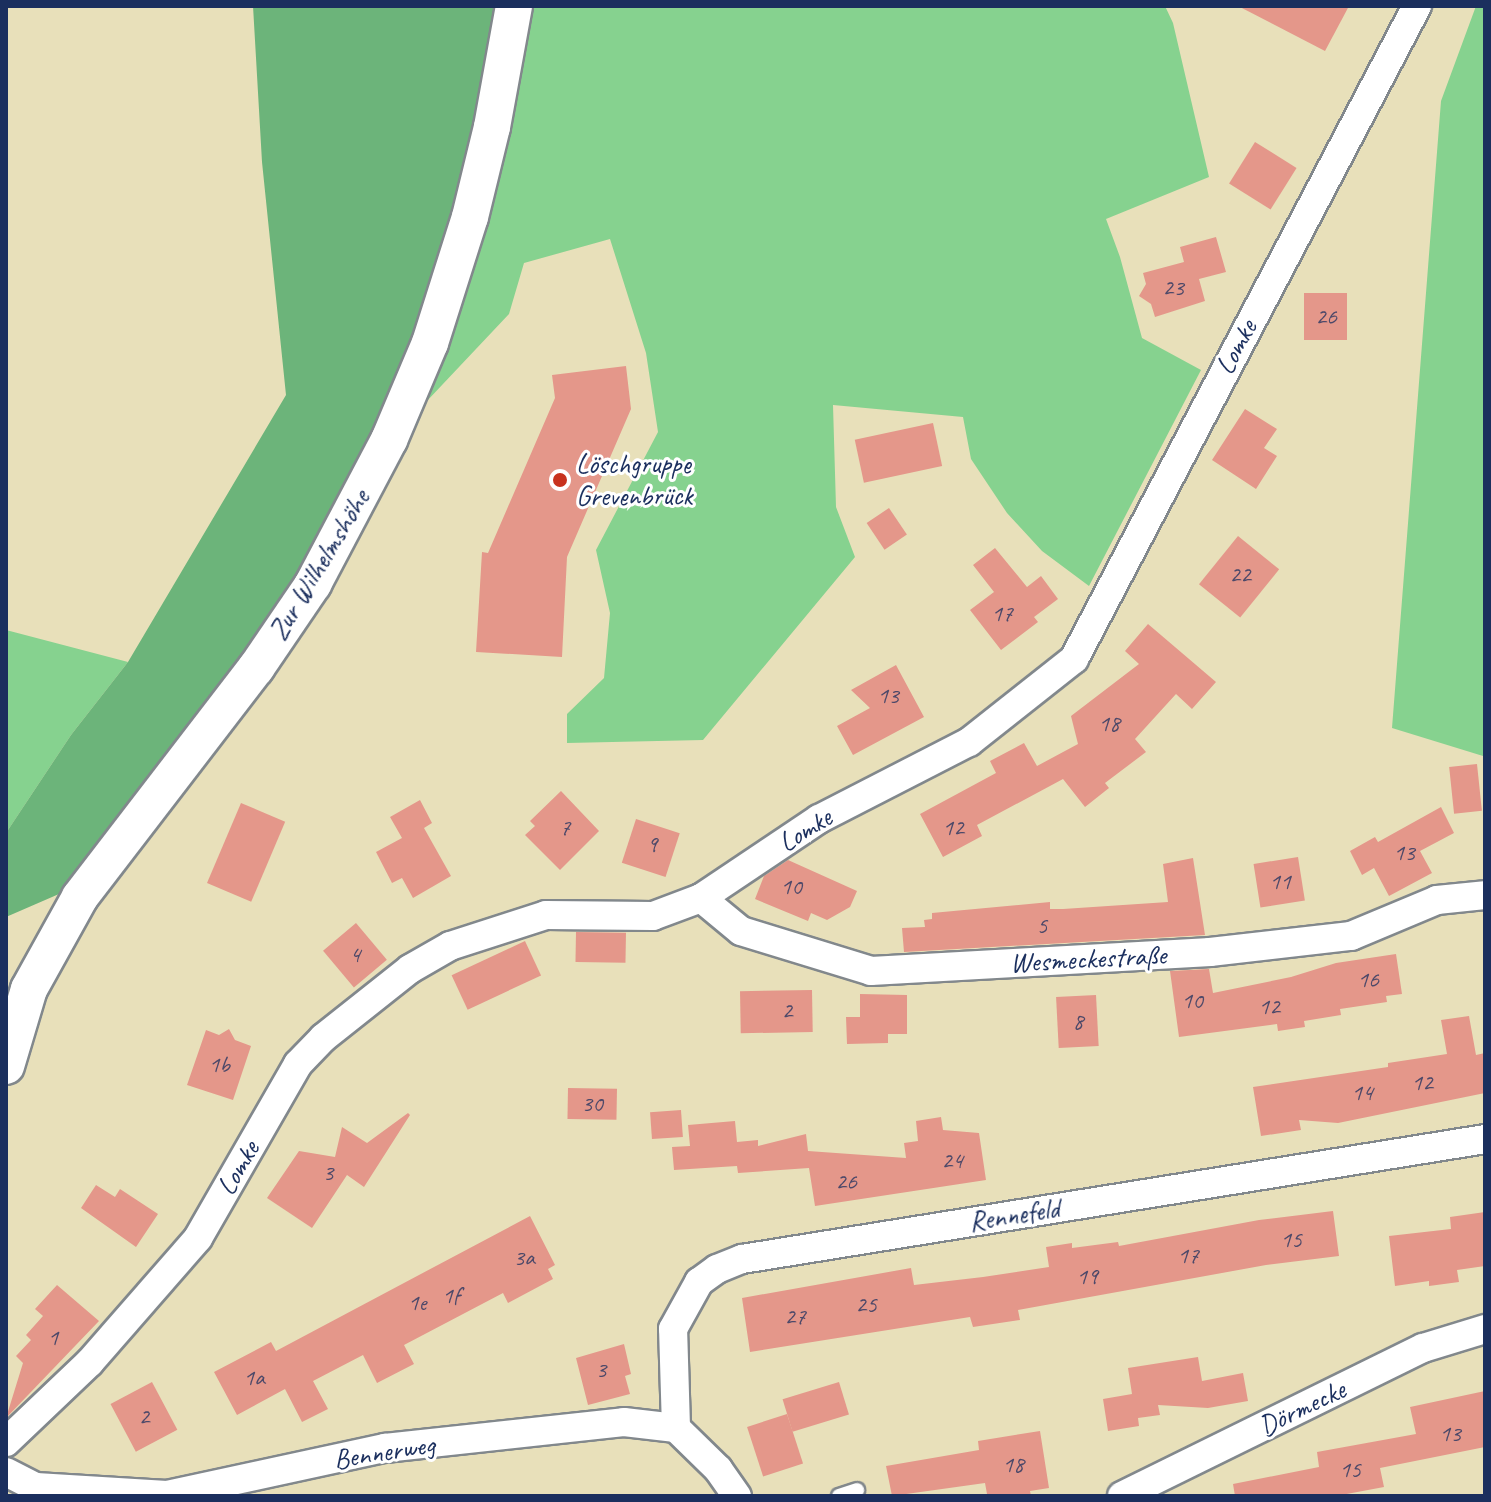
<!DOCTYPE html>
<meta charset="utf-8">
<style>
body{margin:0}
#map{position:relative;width:1491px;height:1502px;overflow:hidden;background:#e8e0ba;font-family:Caveat,sans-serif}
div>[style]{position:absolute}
.green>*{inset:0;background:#86d28f}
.forest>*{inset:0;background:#6cb47a}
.building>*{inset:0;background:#e4978a;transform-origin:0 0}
.roads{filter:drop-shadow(2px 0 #82888c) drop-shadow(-2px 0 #82888c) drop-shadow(0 2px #82888c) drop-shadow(0 -2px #82888c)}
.service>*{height:14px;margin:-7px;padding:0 7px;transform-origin:7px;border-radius:7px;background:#fff}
.minor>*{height:28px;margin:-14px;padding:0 14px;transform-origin:14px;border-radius:14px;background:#fff}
.tertiary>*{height:36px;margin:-18px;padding:0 18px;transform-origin:18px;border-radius:18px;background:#fff}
.dots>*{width:22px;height:22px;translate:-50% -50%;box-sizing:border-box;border:4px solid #fff;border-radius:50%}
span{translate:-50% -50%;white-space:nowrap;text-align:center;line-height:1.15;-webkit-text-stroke:6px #fff;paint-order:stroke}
.number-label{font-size:24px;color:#4d4969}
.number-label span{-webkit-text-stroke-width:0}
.street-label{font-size:28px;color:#1b2f5e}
.poi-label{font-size:28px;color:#1b2f5e}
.left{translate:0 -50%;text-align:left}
.frame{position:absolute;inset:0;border:8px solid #1b2f5e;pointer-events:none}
</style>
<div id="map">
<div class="green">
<div style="clip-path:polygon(528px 6px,1165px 6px,1173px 23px,1209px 177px,1106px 219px,1120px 257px,1142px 338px,1201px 370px,1089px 586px,1042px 551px,1007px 513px,971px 459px,963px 417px,833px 405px,836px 507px,855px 557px,703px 740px,567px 743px,567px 714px,604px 678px,610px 613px,596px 550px,658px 432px,646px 353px,610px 239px,524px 263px,509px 314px,426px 402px,468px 290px,496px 189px,519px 86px)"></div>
<div style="clip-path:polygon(1476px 6px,1485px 6px,1485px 774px,1483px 756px,1392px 728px,1441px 101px)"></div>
<div style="clip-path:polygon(6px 630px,128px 662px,71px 735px,6px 833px)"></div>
</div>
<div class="forest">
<div style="clip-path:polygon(253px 6px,499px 6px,470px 172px,428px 308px,376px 433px,338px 510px,208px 707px,59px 894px,6px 917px,6px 833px,71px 735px,128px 662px,286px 395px,262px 162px)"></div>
</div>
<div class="building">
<div style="clip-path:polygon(1238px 6px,1349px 6px,1325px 51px)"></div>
<div style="left:1255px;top:142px;width:49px;height:49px;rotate:32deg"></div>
<div style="clip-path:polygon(1216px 237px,1226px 272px,1199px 279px,1205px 301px,1155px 317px,1151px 304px,1139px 296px,1146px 284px,1143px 273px,1184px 262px,1180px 247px)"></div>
<div style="left:1304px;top:293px;width:43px;height:47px"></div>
<div style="clip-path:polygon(626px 366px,631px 409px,567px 557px,562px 657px,476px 652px,482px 552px,488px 553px,555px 398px,552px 375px)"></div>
<div style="clip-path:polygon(1245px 409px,1277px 429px,1264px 448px,1277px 456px,1256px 489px,1212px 460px)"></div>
<div style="left:933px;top:423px;width:44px;height:80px;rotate:78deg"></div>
<div style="left:889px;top:508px;width:32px;height:27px;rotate:56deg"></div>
<div style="left:1238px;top:536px;width:53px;height:62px;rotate:39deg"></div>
<div style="clip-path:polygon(995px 548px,1027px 587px,1041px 576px,1058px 599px,1034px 617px,1038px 622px,1001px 650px,970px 610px,994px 592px,973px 565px)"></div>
<div style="clip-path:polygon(1148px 624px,1216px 682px,1192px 709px,1176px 694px,1135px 739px,1146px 752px,1105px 783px,1109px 788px,1085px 807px,1063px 779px,977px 825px,982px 836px,943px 857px,920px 814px,996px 773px,990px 761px,1024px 743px,1037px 766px,1078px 744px,1071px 716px,1139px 664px,1125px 651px)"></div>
<div style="clip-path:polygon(896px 665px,924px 717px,853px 755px,837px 726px,870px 708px,851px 690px)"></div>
<div style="left:1477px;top:764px;width:47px;height:28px;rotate:84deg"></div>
<div style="clip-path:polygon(561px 791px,599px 831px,560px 870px,525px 835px,535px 826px,530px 821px)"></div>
<div style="clip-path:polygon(420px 800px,432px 823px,424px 828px,451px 876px,413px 898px,402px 878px,392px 883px,376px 852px,402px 838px,390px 817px)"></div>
<div style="left:241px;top:803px;width:48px;height:87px;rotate:23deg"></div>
<div style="clip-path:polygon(1441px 807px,1454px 833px,1420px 851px,1432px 873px,1389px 896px,1374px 868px,1362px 875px,1350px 851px,1375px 837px,1378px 842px)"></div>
<div style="left:636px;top:819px;width:46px;height:46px;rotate:18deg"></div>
<div style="left:1298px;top:857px;width:44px;height:45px;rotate:81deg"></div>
<div style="clip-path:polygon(1193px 858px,1205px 935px,904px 952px,902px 928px,925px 927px,924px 920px,932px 919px,932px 913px,1050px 902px,1050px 909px,1063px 909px,1168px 902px,1163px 864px)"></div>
<div style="clip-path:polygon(788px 860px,857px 891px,850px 907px,827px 920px,811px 913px,808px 921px,755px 899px,764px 876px)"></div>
<div style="left:356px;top:923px;width:48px;height:43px;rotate:50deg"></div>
<div style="left:576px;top:932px;width:50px;height:30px;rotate:1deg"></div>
<div style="left:525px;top:941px;width:38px;height:81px;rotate:65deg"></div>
<div style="clip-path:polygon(1396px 954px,1402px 994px,1386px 996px,1387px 1002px,1340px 1009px,1341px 1015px,1304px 1021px,1305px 1027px,1278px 1031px,1277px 1024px,1179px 1037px,1170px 971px,1209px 969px,1213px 993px,1291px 977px,1336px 963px)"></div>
<div style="left:812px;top:990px;width:42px;height:72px;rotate:89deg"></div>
<div style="clip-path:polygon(860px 994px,907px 995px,907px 1034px,888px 1034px,888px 1043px,847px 1044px,846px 1017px,860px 1017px)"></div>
<div style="left:1096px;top:995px;width:51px;height:40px;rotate:87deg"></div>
<div style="clip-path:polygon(1469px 1016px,1476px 1055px,1485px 1053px,1485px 1093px,1338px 1123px,1299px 1120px,1301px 1130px,1261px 1136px,1253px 1087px,1388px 1067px,1388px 1063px,1447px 1054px,1441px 1020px)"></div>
<div style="clip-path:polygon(229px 1029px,235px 1040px,251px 1046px,233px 1100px,187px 1085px,206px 1030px,219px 1035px)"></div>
<div style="left:568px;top:1088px;width:49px;height:31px;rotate:1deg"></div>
<div style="left:681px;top:1110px;width:27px;height:31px;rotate:86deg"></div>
<div style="clip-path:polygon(408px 1113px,410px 1115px,364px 1187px,347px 1175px,312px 1228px,267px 1198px,299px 1151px,335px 1157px,342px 1127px,367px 1143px)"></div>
<div style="clip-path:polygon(941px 1117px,943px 1130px,979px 1133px,986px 1180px,815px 1206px,809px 1168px,738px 1173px,737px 1166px,674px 1170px,672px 1147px,690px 1146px,688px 1125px,735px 1121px,737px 1142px,758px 1140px,758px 1146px,806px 1134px,808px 1151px,906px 1158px,904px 1143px,918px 1141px,916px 1121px)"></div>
<div style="clip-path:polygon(96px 1185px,115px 1197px,120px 1189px,158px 1214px,136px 1247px,81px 1208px)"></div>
<div style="clip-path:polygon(1333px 1211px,1339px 1256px,1266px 1265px,1018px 1310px,1020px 1320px,973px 1327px,970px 1317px,750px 1352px,742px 1298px,911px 1268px,914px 1285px,983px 1277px,1049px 1267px,1046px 1247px,1072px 1243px,1072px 1248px,1118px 1242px,1119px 1246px,1259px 1220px)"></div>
<div style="clip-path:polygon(1485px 1212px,1485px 1266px,1457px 1270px,1459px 1282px,1429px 1286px,1429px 1281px,1395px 1286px,1389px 1236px,1451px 1229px,1450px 1217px)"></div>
<div style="clip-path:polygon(530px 1216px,555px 1265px,548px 1269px,553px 1279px,508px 1303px,503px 1293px,404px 1345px,414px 1364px,377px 1383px,363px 1355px,313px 1381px,328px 1409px,302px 1422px,285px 1389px,237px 1415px,214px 1372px,271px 1342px,276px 1351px)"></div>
<div style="clip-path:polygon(57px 1285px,99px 1321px,6px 1418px,23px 1363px,16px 1356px,31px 1340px,26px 1335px,43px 1316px,35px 1309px)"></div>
<div style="clip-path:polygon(624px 1344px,631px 1374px,625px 1376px,630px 1394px,588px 1405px,576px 1358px)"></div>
<div style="clip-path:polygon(1198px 1357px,1202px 1381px,1243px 1373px,1248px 1401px,1208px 1408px,1158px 1405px,1160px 1415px,1138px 1418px,1139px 1426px,1108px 1431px,1103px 1399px,1132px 1394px,1128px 1368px)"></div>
<div style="left:152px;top:1382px;width:54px;height:47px;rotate:62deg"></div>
<div style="left:839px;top:1382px;width:34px;height:59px;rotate:73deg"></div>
<div style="clip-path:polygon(1485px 1391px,1485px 1447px,1380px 1468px,1384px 1487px,1336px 1496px,1235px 1496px,1233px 1484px,1319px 1467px,1317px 1452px,1416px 1434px,1410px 1407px)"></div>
<div style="left:787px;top:1414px;width:52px;height:42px;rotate:72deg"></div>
<div style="clip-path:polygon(1040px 1431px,1049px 1488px,1030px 1491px,1031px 1496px,987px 1494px,985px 1483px,892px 1496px,886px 1466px,979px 1450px,978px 1441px)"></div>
</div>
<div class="roads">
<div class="service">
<div style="left:839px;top:1496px;width:19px;rotate:-18deg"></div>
</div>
<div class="minor">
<div style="left:701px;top:898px;width:52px;rotate:39.5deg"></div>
<div style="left:741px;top:931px;width:136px;rotate:17.1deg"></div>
<div style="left:871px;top:971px;width:340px;rotate:-3.2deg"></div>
<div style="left:1210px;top:952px;width:142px;rotate:-6.5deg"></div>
<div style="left:1351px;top:936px;width:93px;rotate:-22.7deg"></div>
<div style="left:1437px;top:900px;width:48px;rotate:-5.9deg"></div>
<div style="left:676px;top:1428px;width:99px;rotate:-91.7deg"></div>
<div style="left:673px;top:1329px;width:54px;rotate:-61deg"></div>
<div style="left:699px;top:1282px;width:22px;rotate:-36deg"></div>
<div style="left:717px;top:1269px;width:27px;rotate:-22deg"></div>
<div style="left:742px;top:1259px;width:753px;rotate:-9.17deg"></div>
<div style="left:6px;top:1442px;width:116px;rotate:-43.6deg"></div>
<div style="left:90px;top:1362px;width:164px;rotate:-48.9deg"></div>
<div style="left:198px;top:1238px;width:201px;rotate:-60.1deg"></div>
<div style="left:298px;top:1064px;width:36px;rotate:-46deg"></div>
<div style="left:323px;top:1038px;width:111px;rotate:-38.4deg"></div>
<div style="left:410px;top:969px;width:46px;rotate:-29.9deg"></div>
<div style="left:450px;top:946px;width:101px;rotate:-17.9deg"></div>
<div style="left:546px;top:915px;width:107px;rotate:0.5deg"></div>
<div style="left:653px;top:916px;width:51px;rotate:-20.6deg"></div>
<div style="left:701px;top:898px;width:142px;rotate:-33.8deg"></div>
<div style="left:819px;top:819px;width:169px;rotate:-27.2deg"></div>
<div style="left:969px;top:742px;width:134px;rotate:-38.3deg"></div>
<div style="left:1074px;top:659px;width:738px;rotate:-62.29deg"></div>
<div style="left:6px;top:1472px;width:34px;rotate:27deg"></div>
<div style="left:36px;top:1487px;width:131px;rotate:3.5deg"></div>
<div style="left:167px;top:1495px;width:223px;rotate:-12.2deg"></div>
<div style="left:385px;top:1448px;width:240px;rotate:-6.2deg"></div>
<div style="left:624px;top:1422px;width:52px;rotate:6.6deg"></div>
<div style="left:676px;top:1428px;width:59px;rotate:44.3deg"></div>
<div style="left:718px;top:1469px;width:33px;rotate:55deg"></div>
<div style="left:1122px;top:1496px;width:335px;rotate:-26.2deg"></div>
<div style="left:1423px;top:1348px;width:65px;rotate:-17deg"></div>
</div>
<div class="tertiary">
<div style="left:6px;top:1066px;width:80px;rotate:-73.4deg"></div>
<div style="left:29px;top:989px;width:105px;rotate:-61deg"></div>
<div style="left:80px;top:897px;width:289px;rotate:-52.5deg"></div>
<div style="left:256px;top:668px;width:102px;rotate:-55.8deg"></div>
<div style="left:313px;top:584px;width:163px;rotate:-62.2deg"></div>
<div style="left:389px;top:440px;width:105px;rotate:-67.1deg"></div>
<div style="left:430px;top:343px;width:132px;rotate:-72.4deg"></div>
<div style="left:470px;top:217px;width:93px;rotate:-76.3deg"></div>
<div style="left:492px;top:127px;width:123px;rotate:-79.7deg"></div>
</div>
</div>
<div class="dots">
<div style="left:560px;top:480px;background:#c8321e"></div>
</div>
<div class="number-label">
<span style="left:1173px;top:288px">23</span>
<span style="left:1326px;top:317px">26</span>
<span style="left:1240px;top:575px">22</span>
<span style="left:1002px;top:614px">17</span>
<span style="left:888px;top:696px">13</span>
<span style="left:1109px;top:724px">18</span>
<span style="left:565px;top:828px">7</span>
<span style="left:953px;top:828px">12</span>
<span style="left:652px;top:845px">9</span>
<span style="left:1404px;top:853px">13</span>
<span style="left:1280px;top:882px">11</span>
<span style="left:791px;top:887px">10</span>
<span style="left:1042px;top:926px">5</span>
<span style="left:355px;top:955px">4</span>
<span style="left:1368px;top:980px">16</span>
<span style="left:1192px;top:1001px">10</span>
<span style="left:1269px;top:1007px">12</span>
<span style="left:787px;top:1011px">2</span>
<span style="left:1078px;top:1022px">8</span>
<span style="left:219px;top:1065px">1b</span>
<span style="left:1422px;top:1083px">12</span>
<span style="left:1362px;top:1093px">14</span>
<span style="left:592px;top:1104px">30</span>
<span style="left:952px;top:1161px">24</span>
<span style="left:328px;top:1173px">3</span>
<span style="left:846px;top:1182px">26</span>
<span style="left:1291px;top:1240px">15</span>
<span style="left:1188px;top:1256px">17</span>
<span style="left:524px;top:1258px">3a</span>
<span style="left:1087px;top:1277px">19</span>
<span style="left:451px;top:1296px">1f</span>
<span style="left:417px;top:1303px">1e</span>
<span style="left:866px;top:1305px">25</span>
<span style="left:795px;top:1317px">27</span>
<span style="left:53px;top:1338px">1</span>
<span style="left:601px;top:1370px">3</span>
<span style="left:254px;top:1378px">1a</span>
<span style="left:144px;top:1417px">2</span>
<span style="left:1450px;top:1434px">13</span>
<span style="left:1013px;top:1465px">18</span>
<span style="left:1350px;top:1470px">15</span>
</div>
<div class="street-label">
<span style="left:1236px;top:347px;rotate:-62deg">Lomke</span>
<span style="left:319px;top:565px;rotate:-59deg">Zur Wilhelmshöhe</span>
<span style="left:805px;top:830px;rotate:-32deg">Lomke</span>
<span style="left:1088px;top:959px;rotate:-3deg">Wesmeckestraße</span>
<span style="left:238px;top:1168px;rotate:-60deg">Lomke</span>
<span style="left:1014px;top:1215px;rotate:-9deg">Rennefeld</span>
<span style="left:1302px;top:1408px;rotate:-26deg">Dörmecke</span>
<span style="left:384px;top:1452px;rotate:-9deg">Bennerweg</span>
</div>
<div class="poi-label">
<span class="left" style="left:576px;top:480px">Löschgruppe<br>Grevenbrück</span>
</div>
<div class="frame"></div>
</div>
